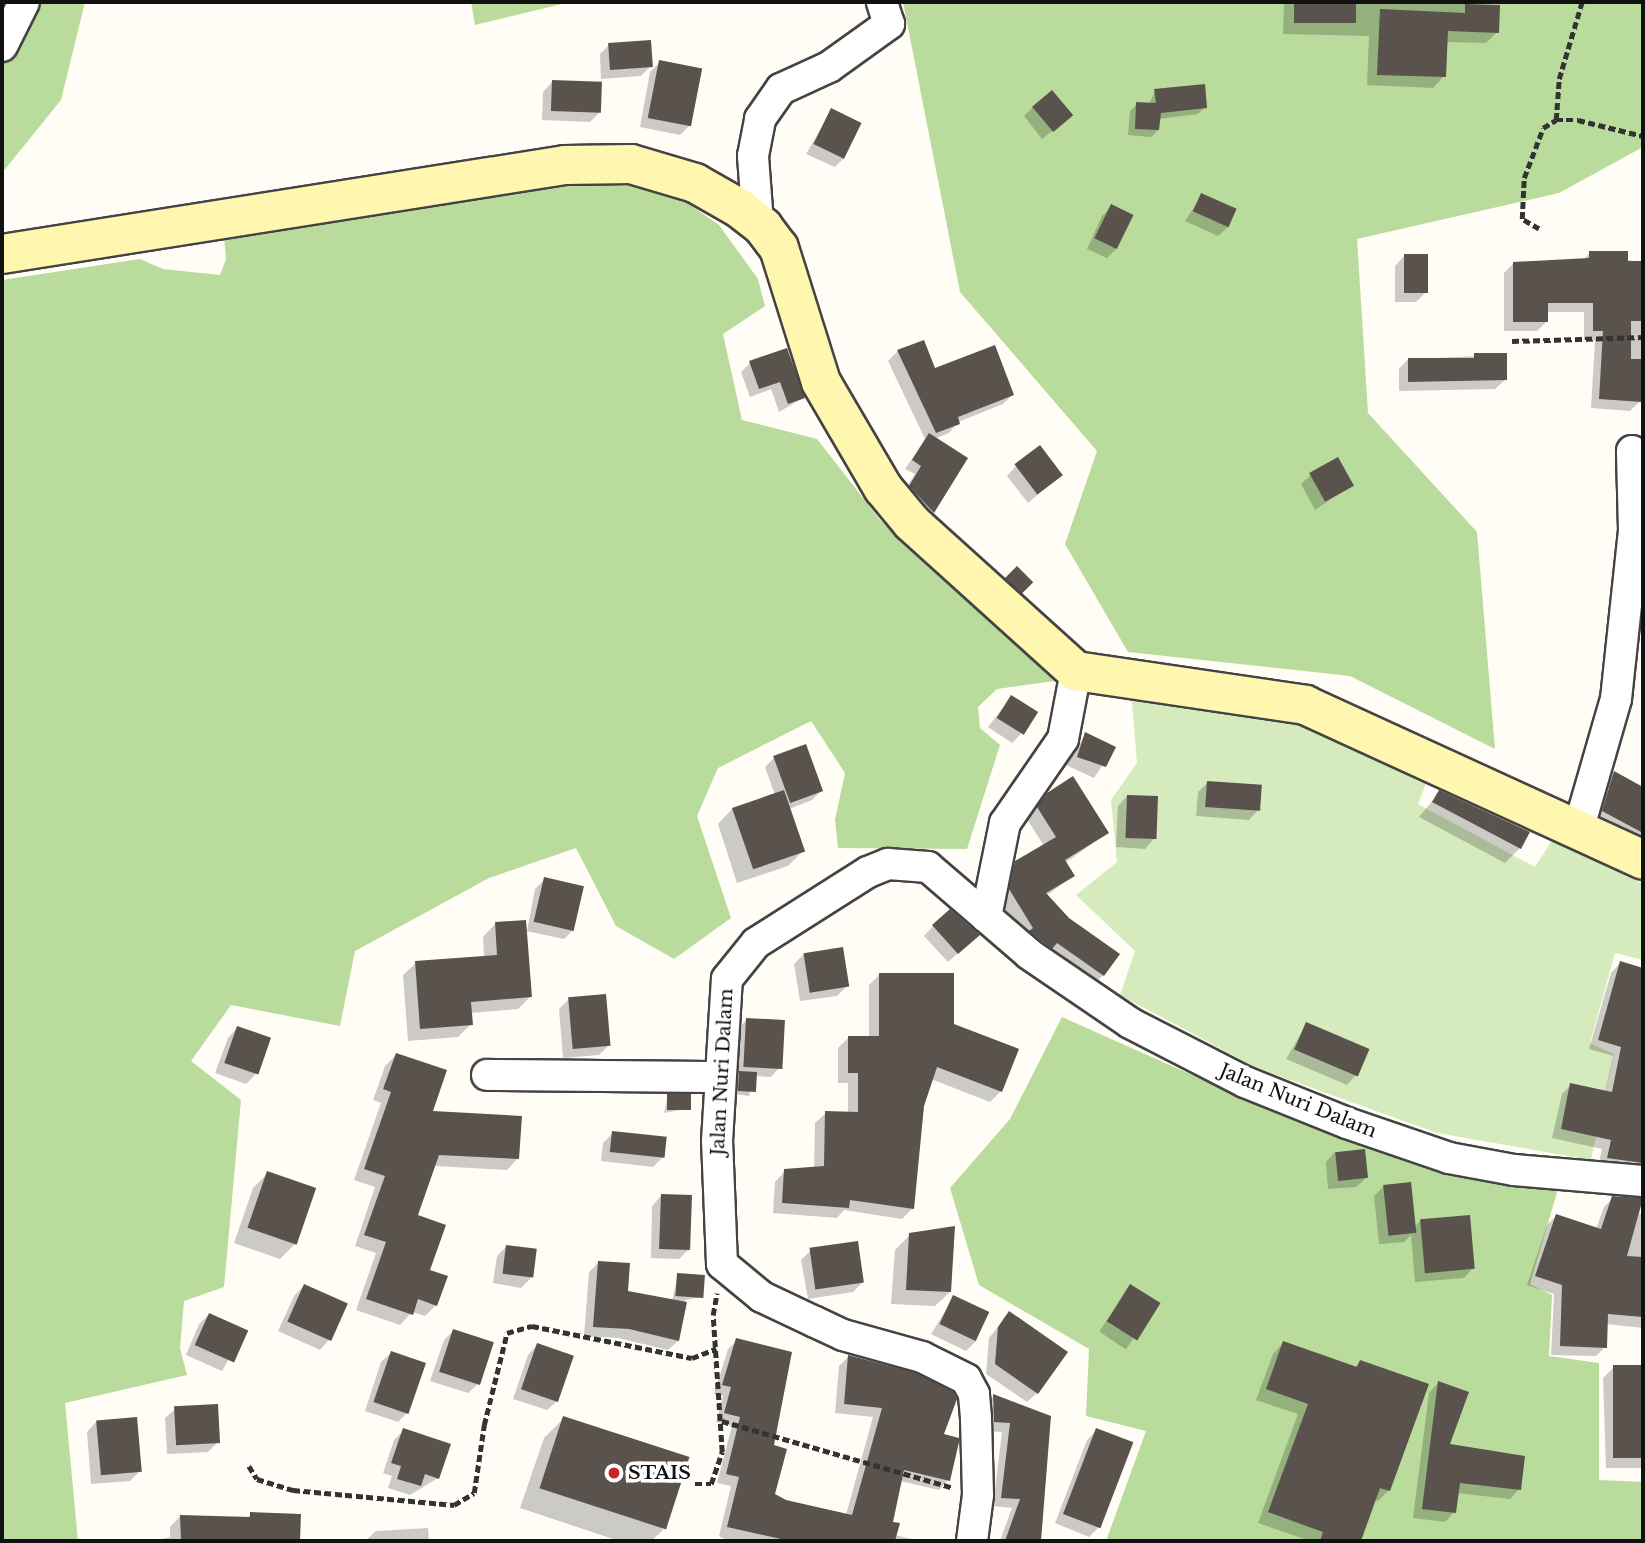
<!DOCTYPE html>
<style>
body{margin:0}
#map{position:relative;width:1645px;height:1543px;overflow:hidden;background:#fffdf5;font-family:"Libre Baskerville",serif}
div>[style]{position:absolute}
.green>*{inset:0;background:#d5ebbd}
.forest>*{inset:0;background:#b9dc9c}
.shadow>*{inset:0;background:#0003;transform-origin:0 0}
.building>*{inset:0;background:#5a524d;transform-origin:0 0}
.path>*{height:4.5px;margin-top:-2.25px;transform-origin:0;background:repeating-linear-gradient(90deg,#333 0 7px,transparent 0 10.5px)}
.roads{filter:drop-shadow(2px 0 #444) drop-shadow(-2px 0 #444) drop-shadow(0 2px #444) drop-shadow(0 -2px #444)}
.minor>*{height:30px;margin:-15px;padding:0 15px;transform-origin:15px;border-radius:15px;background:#fff}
.secondary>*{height:38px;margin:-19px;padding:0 19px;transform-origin:19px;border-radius:19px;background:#fff6b0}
.dots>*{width:19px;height:19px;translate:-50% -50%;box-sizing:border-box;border:4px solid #fff;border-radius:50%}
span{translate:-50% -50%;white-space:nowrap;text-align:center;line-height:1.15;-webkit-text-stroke:7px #fff;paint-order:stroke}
.street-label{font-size:19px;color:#111}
.poi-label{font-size:19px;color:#111;font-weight:700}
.left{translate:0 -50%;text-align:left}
.frame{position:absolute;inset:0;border:4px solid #111;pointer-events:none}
</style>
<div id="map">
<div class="green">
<div style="clip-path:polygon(1131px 690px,1298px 716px,1430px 773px,1418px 804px,1535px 867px,1553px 839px,1643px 884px,1643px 960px,1615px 953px,1590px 1043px,1614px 1054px,1591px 1160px,1437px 1133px,1257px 1068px,1120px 995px,1135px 951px,1076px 895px,1117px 862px,1111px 800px,1137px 763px)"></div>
</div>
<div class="forest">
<div style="clip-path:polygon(2px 2px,85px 2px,61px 100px,2px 173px)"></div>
<div style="clip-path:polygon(471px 2px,570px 2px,475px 25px)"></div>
<div style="clip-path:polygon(903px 2px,1643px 2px,1643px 147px,1559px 193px,1357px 239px,1368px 413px,1477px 532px,1495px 749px,1350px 676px,1128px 652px,1065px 544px,1097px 451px,960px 292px)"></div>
<div style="clip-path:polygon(615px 179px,667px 189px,719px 225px,758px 279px,765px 306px,723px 334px,742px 420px,817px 439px,881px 521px,947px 584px,1062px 680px,997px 689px,978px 707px,980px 728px,1000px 745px,967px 849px,838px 848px,835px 820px,845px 773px,811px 721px,718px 768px,697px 816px,731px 918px,674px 959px,616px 926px,576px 848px,489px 878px,355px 951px,340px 1026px,231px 1005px,191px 1061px,241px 1100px,224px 1287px,184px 1301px,180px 1348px,187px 1375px,65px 1403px,78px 1541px,2px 1541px,2px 280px,140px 259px,163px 269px,220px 275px,226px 259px,224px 237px)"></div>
<div style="clip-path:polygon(1062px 1017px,1219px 1087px,1345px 1134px,1449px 1168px,1558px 1189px,1530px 1284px,1552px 1295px,1549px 1356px,1599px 1363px,1599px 1480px,1643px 1482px,1643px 1541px,1106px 1541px,1146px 1431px,1086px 1416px,1089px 1349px,979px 1285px,950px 1188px,1010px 1119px)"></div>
</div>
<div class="shadow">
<div style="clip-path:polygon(1284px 2px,1443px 2px,1498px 7px,1497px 32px,1486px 43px,1446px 42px,1444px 76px,1433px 88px,1367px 85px,1369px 36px,1283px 34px)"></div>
<div style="clip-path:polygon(609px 45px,651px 66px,641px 76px,601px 79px,600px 54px)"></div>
<div style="clip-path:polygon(660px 62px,690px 125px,680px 135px,640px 127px,650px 72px)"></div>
<div style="clip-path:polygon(552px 82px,600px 112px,590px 122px,542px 120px,543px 92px)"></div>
<div style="clip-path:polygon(1155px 91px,1205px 107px,1198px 114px,1158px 119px,1158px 130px,1151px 137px,1128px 135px,1130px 111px,1137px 104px,1149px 104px)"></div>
<div style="clip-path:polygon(1033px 107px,1061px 124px,1042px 139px,1024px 116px)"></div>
<div style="clip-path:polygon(831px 111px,845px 157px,835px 167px,806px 154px)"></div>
<div style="clip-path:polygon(1202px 195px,1228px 227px,1218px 236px,1185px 221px)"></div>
<div style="clip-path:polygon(1111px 207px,1117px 248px,1107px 258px,1087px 249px,1102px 216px)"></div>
<div style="clip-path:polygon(1590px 253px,1643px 263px,1643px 368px,1640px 401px,1630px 411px,1591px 408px,1595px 340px,1584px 340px,1584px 312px,1546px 312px,1546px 322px,1537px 331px,1504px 331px,1504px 273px,1514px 263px,1583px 260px)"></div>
<div style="clip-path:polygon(1404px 256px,1426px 292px,1416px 302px,1395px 302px,1395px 266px)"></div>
<div style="clip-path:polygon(786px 350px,803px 398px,779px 412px,771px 389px,750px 397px,741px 372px,750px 363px)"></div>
<div style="clip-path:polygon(898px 351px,934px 370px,1012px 395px,1003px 404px,958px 422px,949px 433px,934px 439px,966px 458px,925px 520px,902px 494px,915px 474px,905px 469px,925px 439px,888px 361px)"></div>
<div style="clip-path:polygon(1505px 355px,1505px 380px,1495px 389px,1399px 391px,1399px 369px,1408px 359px)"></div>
<div style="clip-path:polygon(1016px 466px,1061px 475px,1028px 503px,1007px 476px)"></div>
<div style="clip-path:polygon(1311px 475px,1352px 485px,1315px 510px,1301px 484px)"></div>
<div style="clip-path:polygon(1643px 564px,1643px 625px,1629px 624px)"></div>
<div style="left:1017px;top:569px;width:19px;height:20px;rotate:43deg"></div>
<div style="clip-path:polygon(1011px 697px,1021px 734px,1012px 743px,988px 727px)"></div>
<div style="clip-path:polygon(1086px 734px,1114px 748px,1094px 778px,1066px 765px)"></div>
<div style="clip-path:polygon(774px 758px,821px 791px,812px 800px,789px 809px,803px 851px,788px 866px,737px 883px,718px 824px,732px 809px,775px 795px,765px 767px)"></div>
<div style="clip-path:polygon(1614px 773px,1643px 789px,1643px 848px,1588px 826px,1599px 787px)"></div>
<div style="clip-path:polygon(1207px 783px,1258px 810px,1249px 820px,1196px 816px,1198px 792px)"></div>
<div style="clip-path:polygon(1439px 793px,1520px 848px,1505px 863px,1419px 817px)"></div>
<div style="clip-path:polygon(1048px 794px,1107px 833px,1065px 863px,1073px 876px,1046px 896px,1103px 975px,1092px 987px,1022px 941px,999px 901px,1004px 874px,1044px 846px,1027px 819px)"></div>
<div style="clip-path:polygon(1127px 796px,1154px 839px,1145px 849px,1116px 847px,1118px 806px)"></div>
<div style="clip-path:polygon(545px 879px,573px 930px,564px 939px,526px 931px,530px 997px,518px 1009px,470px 1013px,471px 1024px,458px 1037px,408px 1041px,403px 975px,416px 963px,484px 957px,483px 937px,495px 924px,527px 931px,535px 889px)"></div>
<div style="clip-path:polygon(933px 926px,968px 944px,948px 962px,924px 936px)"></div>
<div style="clip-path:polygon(804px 954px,847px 986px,837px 996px,800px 1001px,794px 964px)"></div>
<div style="clip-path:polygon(1620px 963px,1643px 970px,1643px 1178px,1598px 1167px,1602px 1149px,1552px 1138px,1562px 1094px,1571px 1085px,1605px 1092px,1613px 1056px,1589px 1049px,1611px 973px)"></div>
<div style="clip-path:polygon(880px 974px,953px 1025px,1017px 1050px,1000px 1092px,990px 1102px,931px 1079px,922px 1106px,913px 1208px,902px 1219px,844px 1210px,837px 1218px,773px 1213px,775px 1182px,785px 1171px,814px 1168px,815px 1123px,826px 1113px,848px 1113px,848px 1083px,838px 1083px,838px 1048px,848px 1038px,869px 1038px,869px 985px)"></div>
<div style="clip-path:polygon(569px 999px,609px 1045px,599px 1055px,563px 1058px,559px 1009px)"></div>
<div style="clip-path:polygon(747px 1020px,780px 1067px,771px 1077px,755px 1076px,749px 1096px,734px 1094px,737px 1029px)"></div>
<div style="clip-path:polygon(1306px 1025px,1356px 1075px,1347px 1085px,1286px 1059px)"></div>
<div style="clip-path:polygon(237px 1028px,256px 1074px,246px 1084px,215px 1073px,228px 1038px)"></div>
<div style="clip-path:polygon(396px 1055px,430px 1113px,518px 1158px,507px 1170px,434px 1166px,416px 1217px,436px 1305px,425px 1316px,412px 1312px,400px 1325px,356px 1310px,376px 1253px,355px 1246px,375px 1187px,354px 1180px,381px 1103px,373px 1100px,385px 1066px)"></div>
<div style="clip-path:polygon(668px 1096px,690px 1108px,664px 1113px)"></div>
<div style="clip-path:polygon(613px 1133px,663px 1157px,653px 1167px,601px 1161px,603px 1143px)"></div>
<div style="clip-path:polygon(1335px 1152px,1366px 1178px,1356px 1187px,1328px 1189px,1326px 1162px)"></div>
<div style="clip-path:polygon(268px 1173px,295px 1244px,280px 1259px,234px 1243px,253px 1188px)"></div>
<div style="clip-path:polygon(1384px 1186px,1413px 1229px,1420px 1221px,1473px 1268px,1464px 1278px,1415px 1282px,1411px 1235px,1404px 1242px,1379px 1244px,1374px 1196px)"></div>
<div style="clip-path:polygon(661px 1196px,689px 1249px,679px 1259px,651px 1258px,652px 1206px)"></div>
<div style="clip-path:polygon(1613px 1198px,1643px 1199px,1639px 1214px,1643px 1214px,1643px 1328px,1606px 1324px,1605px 1347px,1596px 1356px,1551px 1355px,1554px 1294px,1527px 1285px,1547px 1225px,1556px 1216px,1596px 1229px,1604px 1207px)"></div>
<div style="clip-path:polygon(910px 1235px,950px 1292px,935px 1306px,891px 1304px,895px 1250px)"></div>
<div style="clip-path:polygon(507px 1246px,531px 1278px,521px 1288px,493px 1283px,497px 1256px)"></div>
<div style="clip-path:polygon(811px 1250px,863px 1282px,853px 1292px,808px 1299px,801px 1260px)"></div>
<div style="clip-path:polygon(598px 1263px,626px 1293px,672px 1301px,678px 1275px,702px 1297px,685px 1300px,678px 1341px,668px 1350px,618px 1338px,584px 1336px,589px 1272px)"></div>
<div style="clip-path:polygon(304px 1286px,329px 1340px,320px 1350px,278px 1331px,294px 1296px)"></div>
<div style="left:1130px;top:1286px;width:32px;height:55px;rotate:34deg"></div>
<div style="clip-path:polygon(954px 1297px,987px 1313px,976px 1341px,966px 1351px,931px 1334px)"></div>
<div style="clip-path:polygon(1009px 1313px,1037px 1393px,1027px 1402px,986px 1374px,989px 1338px)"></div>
<div style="clip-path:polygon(209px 1315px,245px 1331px,222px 1371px,186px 1355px,199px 1324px)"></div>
<div style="clip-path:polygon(453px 1331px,478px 1384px,468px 1393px,430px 1381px,444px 1340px)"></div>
<div style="clip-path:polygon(737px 1340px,772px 1447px,773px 1495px,785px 1501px,846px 1515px,873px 1417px,835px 1413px,839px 1366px,848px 1357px,942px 1435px,948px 1480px,939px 1490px,900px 1481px,890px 1523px,895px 1535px,920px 1541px,728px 1541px,719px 1536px,731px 1486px,717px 1483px,732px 1426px,716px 1422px,723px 1396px,714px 1394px,728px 1349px)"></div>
<div style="clip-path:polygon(1283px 1343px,1354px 1368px,1360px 1362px,1389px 1490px,1378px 1501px,1374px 1499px,1359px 1541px,1310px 1541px,1258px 1523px,1298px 1414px,1256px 1400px,1273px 1354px)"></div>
<div style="clip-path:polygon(537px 1345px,557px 1401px,547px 1410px,513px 1399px,528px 1355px)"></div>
<div style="clip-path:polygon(391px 1353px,424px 1364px,407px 1413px,398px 1422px,365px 1411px,381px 1362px)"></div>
<div style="clip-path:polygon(1614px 1367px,1643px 1367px,1643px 1468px,1606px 1468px,1603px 1378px)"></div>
<div style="clip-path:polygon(1438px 1383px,1448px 1445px,1519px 1489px,1510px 1499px,1457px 1493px,1454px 1512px,1445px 1522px,1413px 1518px,1429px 1393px)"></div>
<div style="clip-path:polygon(994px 1396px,1050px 1417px,1039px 1541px,1000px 1541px,1012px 1508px,993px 1506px,1002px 1432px,985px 1431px,985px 1405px)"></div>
<div style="clip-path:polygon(175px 1409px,218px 1442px,208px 1452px,167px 1454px,165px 1418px)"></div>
<div style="clip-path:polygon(564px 1418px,663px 1530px,651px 1541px,619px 1541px,520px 1508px,544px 1438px)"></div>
<div style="clip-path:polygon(96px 1422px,140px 1471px,130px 1481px,91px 1484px,87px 1432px)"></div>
<div style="clip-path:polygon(404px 1430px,438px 1478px,410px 1495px,388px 1488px,392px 1476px,383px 1473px,394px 1440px)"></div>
<div style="clip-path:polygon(1097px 1430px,1099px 1527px,1089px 1537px,1055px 1523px,1087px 1440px)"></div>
<div style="clip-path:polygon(251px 1514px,299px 1515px,298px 1541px,155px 1541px,170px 1537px,170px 1527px,180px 1516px,246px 1519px)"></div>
<div style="clip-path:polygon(428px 1528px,429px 1541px,365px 1541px,376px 1531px)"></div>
</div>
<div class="building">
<div style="left:1294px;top:2px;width:62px;height:21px"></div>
<div style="clip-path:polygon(1465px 4px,1500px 5px,1499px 33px,1448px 31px,1446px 77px,1377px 75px,1380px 9px,1465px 13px)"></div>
<div style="left:651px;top:40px;width:27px;height:43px;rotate:86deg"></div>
<div style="left:659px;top:60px;width:44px;height:59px;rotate:11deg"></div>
<div style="left:552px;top:80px;width:50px;height:31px;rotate:2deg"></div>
<div style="clip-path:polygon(1205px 84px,1207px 108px,1161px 113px,1159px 130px,1135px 129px,1136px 102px,1156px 103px,1154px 89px)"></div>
<div style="left:1052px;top:90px;width:33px;height:26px;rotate:50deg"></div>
<div style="left:831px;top:108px;width:34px;height:40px;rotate:26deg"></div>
<div style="left:1201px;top:193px;width:39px;height:20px;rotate:24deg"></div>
<div style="left:1111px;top:204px;width:25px;height:38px;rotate:26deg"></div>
<div style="clip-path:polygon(1589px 251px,1628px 251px,1628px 261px,1643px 261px,1643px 321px,1631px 321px,1631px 359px,1643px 359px,1642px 402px,1599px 399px,1603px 331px,1593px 331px,1593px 303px,1548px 303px,1548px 322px,1513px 322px,1513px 262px,1589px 258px)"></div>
<div style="left:1404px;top:254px;width:24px;height:39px"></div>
<div style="clip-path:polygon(924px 340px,935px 368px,995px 345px,1014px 395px,958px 417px,960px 424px,936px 433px,897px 350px)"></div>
<div style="clip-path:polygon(787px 348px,805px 398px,788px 404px,780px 382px,759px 389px,749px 361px)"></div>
<div style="clip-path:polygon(1474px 353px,1507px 353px,1507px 380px,1408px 382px,1408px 358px,1474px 358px)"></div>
<div style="clip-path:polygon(929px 433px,968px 458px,934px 513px,909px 486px,921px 466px,912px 460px)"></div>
<div style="left:1040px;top:445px;width:38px;height:32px;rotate:53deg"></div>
<div style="left:1338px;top:457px;width:33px;height:33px;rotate:61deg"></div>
<div style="left:1017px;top:566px;width:23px;height:17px;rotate:45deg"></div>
<div style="left:1011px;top:695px;width:32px;height:27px;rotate:32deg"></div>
<div style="clip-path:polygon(1085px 732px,1116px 747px,1106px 767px,1077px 757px)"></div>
<div style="left:806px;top:744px;width:50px;height:35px;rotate:70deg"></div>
<div style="clip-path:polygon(1614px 771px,1643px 787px,1643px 833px,1602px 811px)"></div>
<div style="clip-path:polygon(1073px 776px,1109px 833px,1065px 860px,1075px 876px,1046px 893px,1069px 918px,1120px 954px,1104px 976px,1057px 943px,1052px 949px,1029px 931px,1033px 928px,1009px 889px,1015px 861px,1056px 837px,1037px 807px,1047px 793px)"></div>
<div style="left:1207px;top:781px;width:55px;height:26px;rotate:4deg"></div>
<div style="left:784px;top:790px;width:65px;height:55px;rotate:71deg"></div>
<div style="clip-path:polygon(1439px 790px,1530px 832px,1521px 849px,1432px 802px)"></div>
<div style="left:1127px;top:795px;width:31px;height:43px;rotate:2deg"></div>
<div style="left:544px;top:877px;width:41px;height:46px;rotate:13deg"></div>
<div style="clip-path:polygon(950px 909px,980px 935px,958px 954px,932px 925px)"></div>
<div style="clip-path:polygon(526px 920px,532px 997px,471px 1002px,473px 1025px,420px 1029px,415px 961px,497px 955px,495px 922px)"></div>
<div style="left:843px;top:947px;width:40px;height:40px;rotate:81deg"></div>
<div style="clip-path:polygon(1620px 961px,1643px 968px,1643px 1163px,1607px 1158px,1611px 1140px,1561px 1129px,1570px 1083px,1612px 1092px,1621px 1047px,1598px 1040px)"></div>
<div style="clip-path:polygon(879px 973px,954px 973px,954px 1024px,1019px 1049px,1002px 1092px,937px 1067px,924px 1106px,914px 1209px,850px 1200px,849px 1208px,782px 1203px,784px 1169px,824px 1166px,825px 1111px,858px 1112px,858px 1073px,848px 1073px,848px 1036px,879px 1036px)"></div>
<div style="left:606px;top:994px;width:52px;height:38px;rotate:85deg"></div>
<div style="left:746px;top:1018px;width:39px;height:49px;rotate:3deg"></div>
<div style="left:1306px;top:1022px;width:69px;height:30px;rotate:23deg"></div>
<div style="left:237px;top:1026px;width:36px;height:39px;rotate:19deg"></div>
<div style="clip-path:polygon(396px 1053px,447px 1070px,433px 1111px,522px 1116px,519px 1159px,439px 1155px,418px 1215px,446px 1225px,430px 1270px,448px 1276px,437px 1306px,418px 1299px,413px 1315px,366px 1299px,386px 1242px,364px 1235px,385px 1176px,364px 1169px,391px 1092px,383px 1089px)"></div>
<div style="left:739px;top:1071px;width:18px;height:20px;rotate:3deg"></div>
<div style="left:667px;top:1094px;width:24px;height:16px"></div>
<div style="left:612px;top:1131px;width:55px;height:21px;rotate:6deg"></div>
<div style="left:1365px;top:1149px;width:29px;height:30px;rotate:84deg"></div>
<div style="left:267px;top:1171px;width:52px;height:60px;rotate:19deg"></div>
<div style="left:1411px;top:1182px;width:51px;height:28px;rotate:84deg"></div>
<div style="left:661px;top:1194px;width:31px;height:55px;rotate:2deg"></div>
<div style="clip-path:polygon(1612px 1196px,1643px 1198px,1627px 1256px,1643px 1257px,1643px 1317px,1608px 1314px,1607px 1348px,1560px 1346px,1562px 1285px,1535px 1276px,1556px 1214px,1601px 1229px)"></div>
<div style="left:1470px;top:1215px;width:54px;height:50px;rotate:85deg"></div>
<div style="clip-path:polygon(955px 1226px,951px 1292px,906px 1290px,909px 1233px)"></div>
<div style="left:858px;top:1241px;width:42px;height:49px;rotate:82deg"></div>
<div style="left:506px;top:1245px;width:31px;height:29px;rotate:7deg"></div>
<div style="clip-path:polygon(598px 1261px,630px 1263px,628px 1291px,687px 1302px,679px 1341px,629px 1329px,593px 1327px)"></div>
<div style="left:677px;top:1273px;width:28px;height:23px;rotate:4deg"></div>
<div style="left:304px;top:1284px;width:48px;height:41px;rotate:24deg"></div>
<div style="left:1130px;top:1284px;width:36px;height:44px;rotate:32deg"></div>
<div style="left:953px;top:1295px;width:40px;height:32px;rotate:25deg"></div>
<div style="clip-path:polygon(1009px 1311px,1068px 1352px,1038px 1394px,995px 1364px,998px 1327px)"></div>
<div style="left:209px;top:1313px;width:43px;height:35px;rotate:24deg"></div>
<div style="left:453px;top:1329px;width:43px;height:45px;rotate:18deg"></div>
<div style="clip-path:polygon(736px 1338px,792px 1352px,774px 1445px,787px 1449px,775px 1494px,786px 1500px,852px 1515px,882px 1408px,844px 1404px,848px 1355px,916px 1373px,953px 1392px,957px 1399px,944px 1434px,959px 1438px,959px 1442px,950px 1481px,904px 1470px,893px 1522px,900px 1523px,895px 1541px,790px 1541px,727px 1527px,739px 1477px,726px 1474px,740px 1417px,724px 1413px,731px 1387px,722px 1385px)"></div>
<div style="clip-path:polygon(1283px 1341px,1357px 1367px,1360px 1360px,1429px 1384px,1390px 1491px,1380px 1488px,1361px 1541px,1320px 1541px,1323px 1532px,1268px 1512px,1308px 1404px,1266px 1389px)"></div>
<div style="left:537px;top:1343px;width:39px;height:49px;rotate:19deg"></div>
<div style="left:391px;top:1351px;width:37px;height:54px;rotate:19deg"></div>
<div style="left:1643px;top:1365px;width:93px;height:30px;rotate:90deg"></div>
<div style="clip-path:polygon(1438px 1381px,1469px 1392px,1450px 1444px,1525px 1456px,1521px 1490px,1460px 1483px,1456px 1513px,1422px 1509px)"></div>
<div style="clip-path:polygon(993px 1394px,1051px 1416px,1041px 1541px,1005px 1541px,1020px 1499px,1001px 1498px,1010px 1423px,994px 1422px)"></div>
<div style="left:218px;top:1404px;width:39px;height:44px;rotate:87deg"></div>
<div style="left:563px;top:1416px;width:133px;height:76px;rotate:18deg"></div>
<div style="left:137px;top:1417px;width:55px;height:41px;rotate:85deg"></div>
<div style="clip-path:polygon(403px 1428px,451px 1444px,439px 1479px,425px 1474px,421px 1486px,397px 1479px,401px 1466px,391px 1463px)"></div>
<div style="left:1096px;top:1428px;width:40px;height:92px;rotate:21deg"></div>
<div style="clip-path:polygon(250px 1512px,301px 1514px,300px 1541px,181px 1541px,180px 1515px,250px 1517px)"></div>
</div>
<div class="path">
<div style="left:1556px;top:120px;width:41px;rotate:-85.8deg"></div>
<div style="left:1559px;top:79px;width:80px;rotate:-73.4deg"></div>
<div style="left:1539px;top:229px;width:20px;rotate:-150deg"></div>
<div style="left:1522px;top:219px;width:41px;rotate:-87.2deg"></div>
<div style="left:1524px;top:178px;width:53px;rotate:-69.2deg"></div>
<div style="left:1543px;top:128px;width:15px;rotate:-32deg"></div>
<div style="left:1556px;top:120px;width:22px"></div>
<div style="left:1578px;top:120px;width:67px;rotate:13.8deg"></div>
<div style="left:1512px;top:341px;width:131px;rotate:-1.7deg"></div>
<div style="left:722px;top:1421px;width:241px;rotate:16.1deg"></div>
<div style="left:249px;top:1466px;width:15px;rotate:58deg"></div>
<div style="left:257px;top:1479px;width:38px;rotate:17deg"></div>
<div style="left:293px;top:1490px;width:162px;rotate:5.3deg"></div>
<div style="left:454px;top:1505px;width:23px;rotate:-31deg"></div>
<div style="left:474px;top:1493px;width:69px;rotate:-81.6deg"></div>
<div style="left:484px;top:1425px;width:95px;rotate:-76deg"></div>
<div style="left:507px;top:1333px;width:26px;rotate:-16deg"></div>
<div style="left:532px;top:1326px;width:163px;rotate:11.3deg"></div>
<div style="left:692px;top:1358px;width:26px;rotate:-21deg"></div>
<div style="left:695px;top:1484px;width:16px"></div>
<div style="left:711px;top:1484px;width:34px;rotate:-71deg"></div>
<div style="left:722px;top:1452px;width:137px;rotate:-93.8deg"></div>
<div style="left:713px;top:1315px;width:22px;rotate:-80deg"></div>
</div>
<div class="roads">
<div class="minor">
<div style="left:2px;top:46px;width:49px;rotate:-63.4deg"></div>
<div style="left:758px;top:223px;width:67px;rotate:-94.3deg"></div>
<div style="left:753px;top:156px;width:38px;rotate:-79deg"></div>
<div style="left:760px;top:119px;width:37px;rotate:-55deg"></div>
<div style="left:781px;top:89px;width:53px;rotate:-24.6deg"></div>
<div style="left:829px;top:67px;width:74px;rotate:-35.6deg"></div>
<div style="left:889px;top:24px;width:23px;rotate:-108deg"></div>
<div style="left:1579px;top:827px;width:133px;rotate:-73.9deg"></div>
<div style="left:1616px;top:699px;width:170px;rotate:-83.9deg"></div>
<div style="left:1634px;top:530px;width:79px;rotate:-91.5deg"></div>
<div style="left:986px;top:917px;width:96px;rotate:-78.6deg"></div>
<div style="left:1005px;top:823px;width:102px;rotate:-55.4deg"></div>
<div style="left:1063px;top:739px;width:69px;rotate:-79.2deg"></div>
<div style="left:487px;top:1075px;width:233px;rotate:0.5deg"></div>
<div style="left:972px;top:1541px;width:46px;rotate:-82.6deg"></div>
<div style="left:978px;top:1495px;width:77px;rotate:-91.5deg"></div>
<div style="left:976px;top:1418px;width:24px;rotate:-95deg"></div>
<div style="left:974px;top:1394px;width:17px;rotate:-118deg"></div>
<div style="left:966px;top:1379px;width:49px;rotate:-153.4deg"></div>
<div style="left:922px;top:1357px;width:82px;rotate:-164.4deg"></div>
<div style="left:843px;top:1335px;width:31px;rotate:-155deg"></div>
<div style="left:815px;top:1322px;width:59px;rotate:-154.7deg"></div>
<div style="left:762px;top:1297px;width:52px;rotate:-140.5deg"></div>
<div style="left:722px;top:1264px;width:123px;rotate:-92.3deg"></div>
<div style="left:717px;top:1141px;width:162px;rotate:-86.5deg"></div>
<div style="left:727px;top:979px;width:46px;rotate:-51.1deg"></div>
<div style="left:756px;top:943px;width:133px;rotate:-32.4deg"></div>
<div style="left:868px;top:872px;width:22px;rotate:-22deg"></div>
<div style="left:888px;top:864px;width:40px;rotate:4.3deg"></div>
<div style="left:928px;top:867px;width:133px;rotate:40.7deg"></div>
<div style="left:1029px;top:954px;width:122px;rotate:34.3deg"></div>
<div style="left:1130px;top:1023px;width:129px;rotate:27.2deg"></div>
<div style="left:1245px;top:1082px;width:110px;rotate:21.9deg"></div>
<div style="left:1347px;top:1123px;width:108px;rotate:18.9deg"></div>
<div style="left:1449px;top:1158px;width:66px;rotate:10.5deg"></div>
<div style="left:1514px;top:1170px;width:129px;rotate:4.9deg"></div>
</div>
<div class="secondary">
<div style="left:2px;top:254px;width:570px;rotate:-8.98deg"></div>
<div style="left:565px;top:165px;width:66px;rotate:-0.9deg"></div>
<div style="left:631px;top:164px;width:67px;rotate:16.5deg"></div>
<div style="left:695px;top:183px;width:51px;rotate:29.6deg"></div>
<div style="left:739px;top:208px;width:31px;rotate:38deg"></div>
<div style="left:763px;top:227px;width:26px;rotate:53deg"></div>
<div style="left:779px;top:248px;width:140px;rotate:72.6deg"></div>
<div style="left:821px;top:382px;width:123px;rotate:59.7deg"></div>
<div style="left:883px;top:488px;width:45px;rotate:50.4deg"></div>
<div style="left:912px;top:523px;width:221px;rotate:42.1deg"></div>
<div style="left:1076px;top:671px;width:232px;rotate:8.4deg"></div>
<div style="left:1305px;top:705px;width:372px;rotate:24.6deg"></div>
</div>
</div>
<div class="dots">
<div style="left:614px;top:1473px;background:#c4262e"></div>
</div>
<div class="street-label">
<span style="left:722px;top:1072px;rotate:-87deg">Jalan Nuri Dalam</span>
<span style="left:1298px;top:1101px;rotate:22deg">Jalan Nuri Dalam</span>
</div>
<div class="poi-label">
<span class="left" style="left:628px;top:1473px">STAIS</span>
</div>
<div class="frame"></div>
</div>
